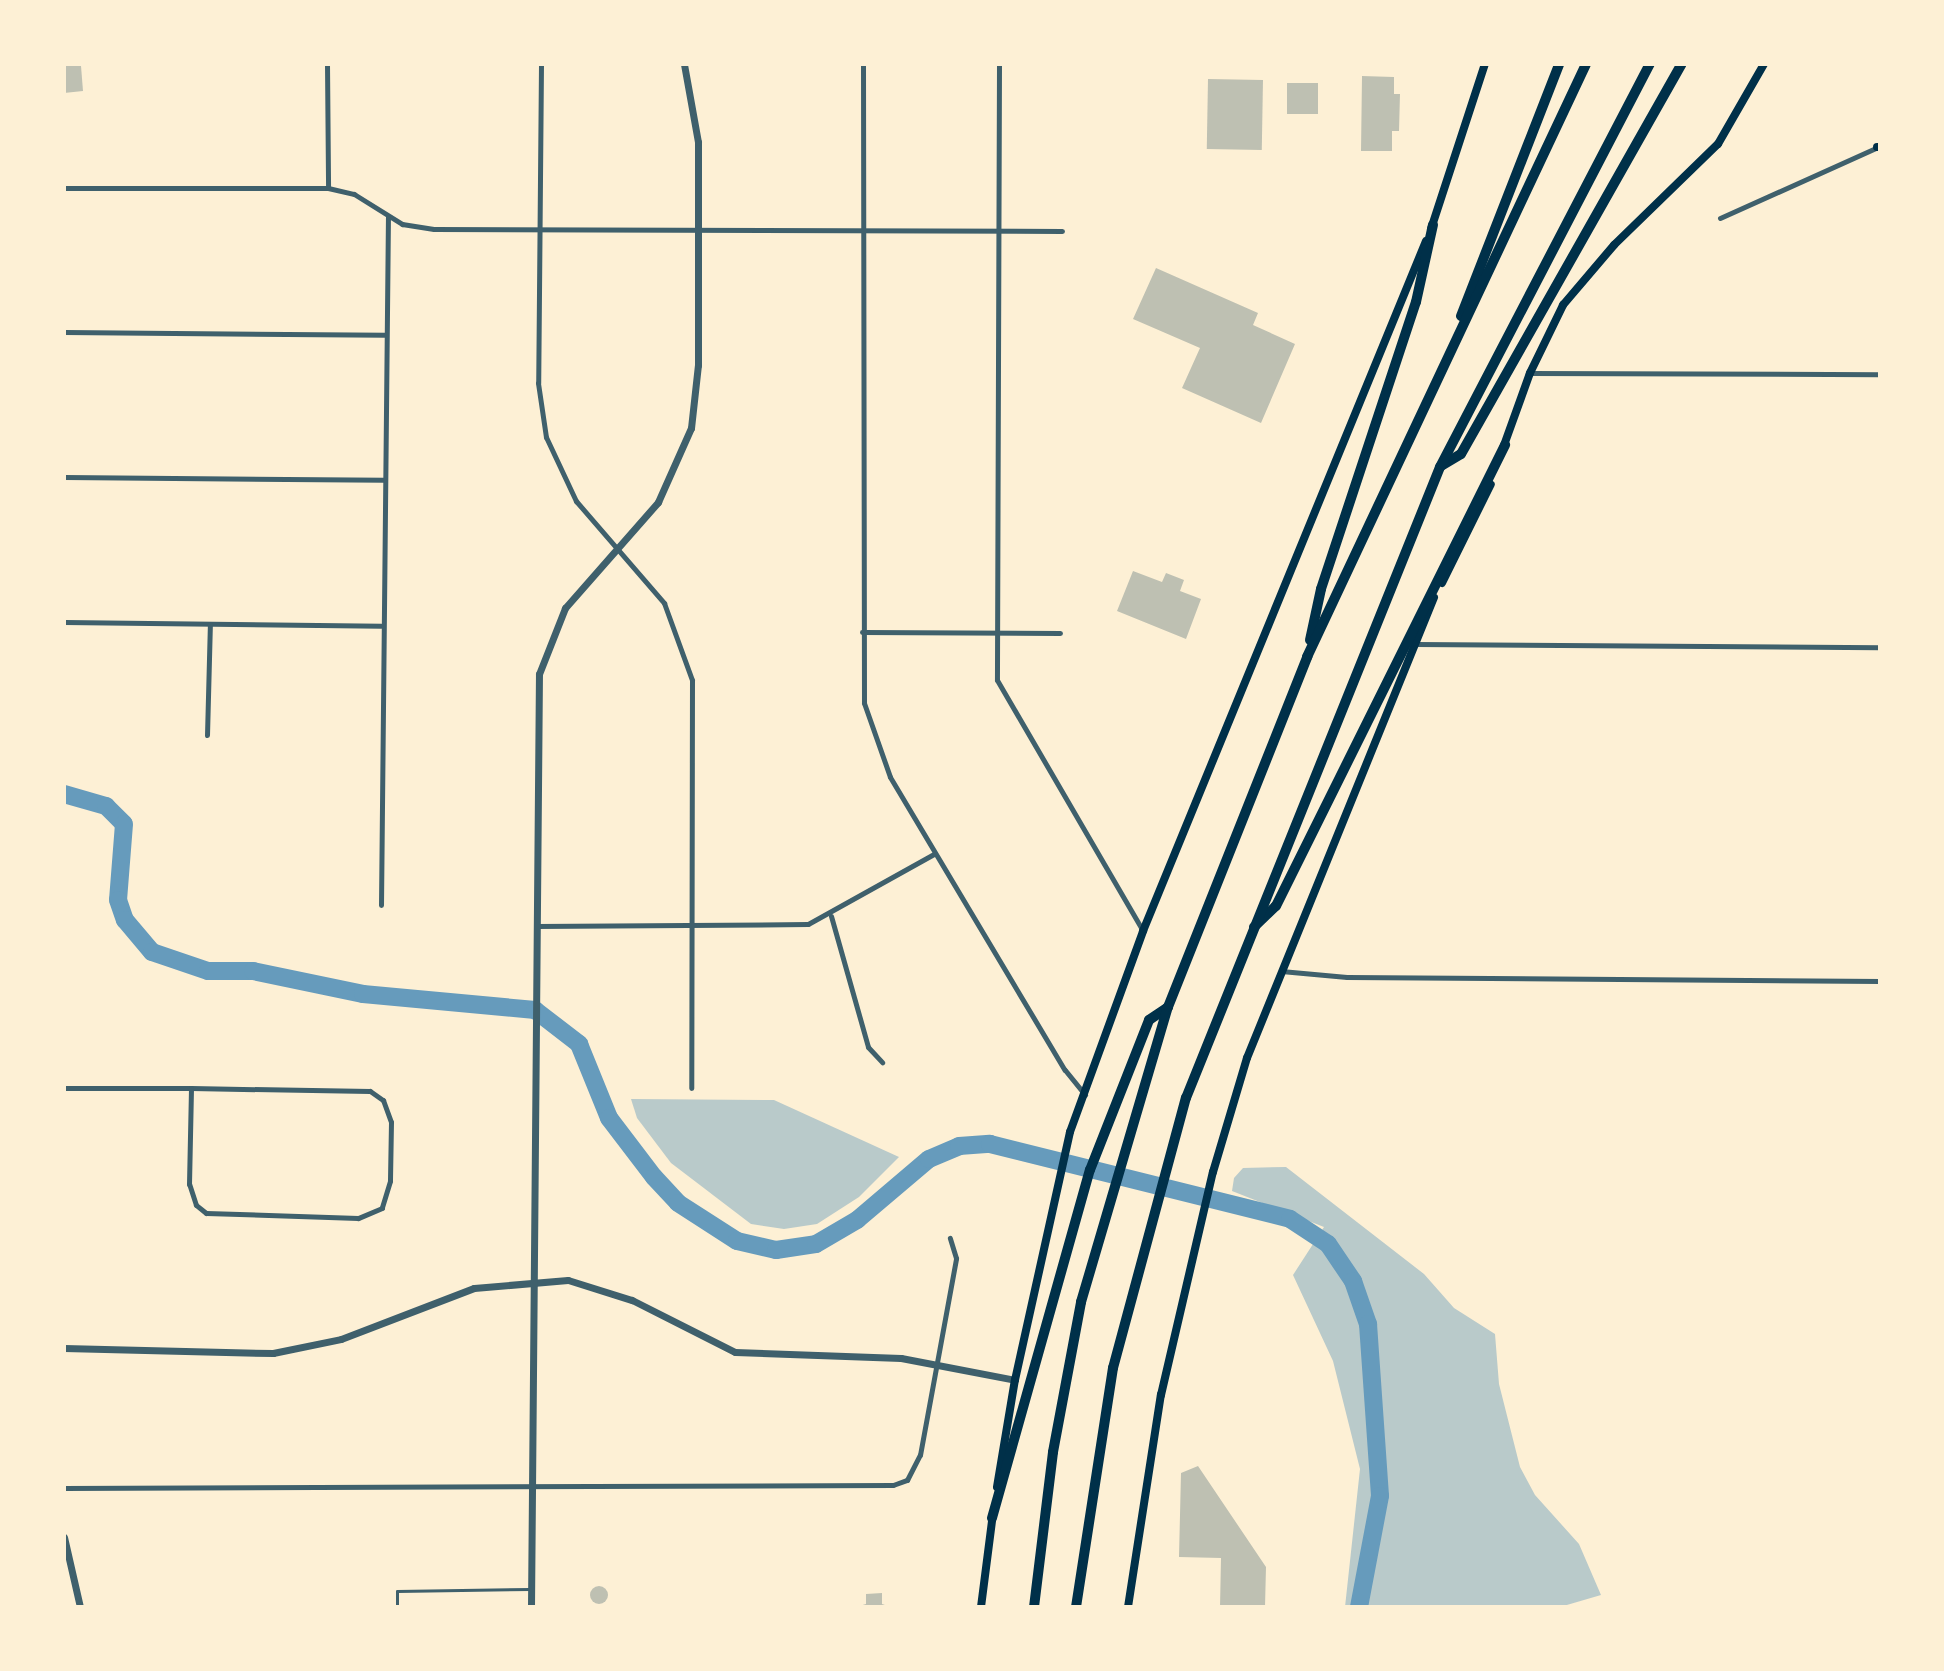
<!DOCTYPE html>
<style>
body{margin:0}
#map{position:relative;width:1944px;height:1671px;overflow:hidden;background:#fdf0d5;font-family:Commissioner,sans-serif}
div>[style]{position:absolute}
.green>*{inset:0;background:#b9caca}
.river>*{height:18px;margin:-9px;padding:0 9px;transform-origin:9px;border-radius:9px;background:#669bbc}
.building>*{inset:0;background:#bec0b2;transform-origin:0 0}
.round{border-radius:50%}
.service>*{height:3px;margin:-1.5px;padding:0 1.5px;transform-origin:1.5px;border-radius:1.5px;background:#3f606c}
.minor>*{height:5px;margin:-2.5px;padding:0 2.5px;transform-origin:2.5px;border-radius:2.5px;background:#3f606c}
.tertiary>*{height:7px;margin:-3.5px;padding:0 3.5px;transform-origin:3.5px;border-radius:3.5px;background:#3f606c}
.secondary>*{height:8px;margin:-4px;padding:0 4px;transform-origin:4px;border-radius:4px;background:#003049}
.motorway>*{height:10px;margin:-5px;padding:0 5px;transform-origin:5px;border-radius:5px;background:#003049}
span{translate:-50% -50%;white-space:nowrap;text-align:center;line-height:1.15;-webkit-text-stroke:7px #fdf0d5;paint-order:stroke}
.frame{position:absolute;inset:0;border:66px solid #fdf0d5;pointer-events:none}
</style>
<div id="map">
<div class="green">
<div style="clip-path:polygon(631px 1099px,774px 1100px,899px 1157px,859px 1197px,817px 1224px,784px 1229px,751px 1224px,671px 1163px,637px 1118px)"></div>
<div style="clip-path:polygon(1286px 1167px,1424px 1274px,1454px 1308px,1495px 1334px,1499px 1384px,1520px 1467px,1535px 1495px,1579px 1544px,1601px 1595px,1560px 1607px,1345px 1607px,1360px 1469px,1333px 1361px,1293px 1275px,1324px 1227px,1232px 1191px,1234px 1178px,1243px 1168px)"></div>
</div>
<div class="river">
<div style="left:64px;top:794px;width:44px;rotate:15.9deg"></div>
<div style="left:106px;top:806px;width:25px;rotate:45deg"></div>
<div style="left:124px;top:824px;width:76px;rotate:94.5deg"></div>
<div style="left:118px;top:900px;width:21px;rotate:71deg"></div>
<div style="left:125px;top:920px;width:42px;rotate:49.8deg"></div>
<div style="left:152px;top:952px;width:59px;rotate:18.7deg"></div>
<div style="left:208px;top:971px;width:45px"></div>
<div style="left:253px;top:971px;width:112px;rotate:11.8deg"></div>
<div style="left:363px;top:994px;width:173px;rotate:5.3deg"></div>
<div style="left:535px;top:1010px;width:56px;rotate:37.7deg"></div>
<div style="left:579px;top:1044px;width:80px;rotate:67.9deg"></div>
<div style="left:609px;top:1118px;width:74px;rotate:52.7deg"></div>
<div style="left:654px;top:1177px;width:35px;rotate:47deg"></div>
<div style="left:678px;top:1203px;width:70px;rotate:32.8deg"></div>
<div style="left:737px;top:1241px;width:40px;rotate:13deg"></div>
<div style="left:776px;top:1250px;width:40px;rotate:-8.5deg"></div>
<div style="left:816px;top:1244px;width:48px;rotate:-30.3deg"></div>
<div style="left:857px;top:1220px;width:94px;rotate:-40.3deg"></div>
<div style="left:929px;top:1159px;width:33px;rotate:-23deg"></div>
<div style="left:959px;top:1146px;width:31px;rotate:-4deg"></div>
<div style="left:990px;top:1144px;width:309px;rotate:14deg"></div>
<div style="left:1290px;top:1219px;width:45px;rotate:33.3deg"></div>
<div style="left:1328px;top:1244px;width:45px;rotate:56deg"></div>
<div style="left:1353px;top:1281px;width:46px;rotate:70.8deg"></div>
<div style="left:1368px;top:1324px;width:172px;rotate:86deg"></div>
<div style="left:1380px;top:1496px;width:113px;rotate:100.7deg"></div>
</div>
<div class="building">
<div style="clip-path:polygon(64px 64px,81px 66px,83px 91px,64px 93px)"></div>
<div style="clip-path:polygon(1362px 76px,1394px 77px,1394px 94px,1400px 94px,1399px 131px,1392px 131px,1392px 151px,1361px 151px)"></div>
<div style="left:1208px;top:79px;width:55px;height:70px;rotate:1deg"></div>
<div style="left:1287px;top:83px;width:31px;height:31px"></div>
<div style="clip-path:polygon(1156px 268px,1258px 313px,1253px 325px,1295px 344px,1261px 423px,1182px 388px,1200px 348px,1133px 319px)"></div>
<div style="clip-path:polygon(1133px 571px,1162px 582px,1166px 573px,1184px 580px,1180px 591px,1201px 599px,1186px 639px,1117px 611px)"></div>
<div style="clip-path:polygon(1198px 1466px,1266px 1567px,1265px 1607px,1220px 1607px,1221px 1558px,1179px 1557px,1181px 1473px)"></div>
<div class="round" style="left:590px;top:1586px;width:18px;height:18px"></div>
<div style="clip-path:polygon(882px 1593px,882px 1604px,891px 1607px,856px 1607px,866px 1604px,866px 1594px)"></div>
</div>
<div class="service">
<div style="left:397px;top:1607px;width:16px;rotate:-90deg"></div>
<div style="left:397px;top:1591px;width:133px;rotate:-0.9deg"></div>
</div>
<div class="minor">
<div style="left:327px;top:64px;width:124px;rotate:89.5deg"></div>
<div style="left:541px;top:64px;width:319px;rotate:90.5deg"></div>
<div style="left:538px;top:383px;width:55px;rotate:81.6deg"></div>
<div style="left:546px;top:437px;width:71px;rotate:64.9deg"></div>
<div style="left:576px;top:501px;width:135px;rotate:49.2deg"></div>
<div style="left:664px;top:603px;width:82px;rotate:70deg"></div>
<div style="left:692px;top:680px;width:408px;rotate:90.1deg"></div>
<div style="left:863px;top:64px;width:639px;rotate:89.91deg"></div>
<div style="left:864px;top:703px;width:78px;rotate:70.6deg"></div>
<div style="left:890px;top:777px;width:341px;rotate:59.2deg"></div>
<div style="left:1065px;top:1070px;width:32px;rotate:51deg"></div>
<div style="left:999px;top:64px;width:616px;rotate:90.19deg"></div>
<div style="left:997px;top:680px;width:290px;rotate:59.8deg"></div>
<div style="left:64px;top:188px;width:264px"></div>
<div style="left:328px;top:188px;width:27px;rotate:13deg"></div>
<div style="left:354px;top:194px;width:57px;rotate:32deg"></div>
<div style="left:402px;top:224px;width:32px;rotate:9deg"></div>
<div style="left:434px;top:229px;width:628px;rotate:0.18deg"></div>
<div style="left:1720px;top:218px;width:175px;rotate:-24.2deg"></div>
<div style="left:64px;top:332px;width:321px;rotate:0.5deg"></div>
<div style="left:1530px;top:373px;width:350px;rotate:0.2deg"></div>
<div style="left:64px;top:477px;width:320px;rotate:0.5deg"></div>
<div style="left:64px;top:622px;width:317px;rotate:0.7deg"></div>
<div style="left:862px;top:632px;width:198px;rotate:0.3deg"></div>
<div style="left:1416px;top:644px;width:464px;rotate:0.4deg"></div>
<div style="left:207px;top:735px;width:111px;rotate:-88.5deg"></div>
<div style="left:381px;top:905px;width:688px;rotate:-89.42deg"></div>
<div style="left:831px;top:916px;width:136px;rotate:74.2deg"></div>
<div style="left:868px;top:1047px;width:21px;rotate:47deg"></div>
<div style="left:536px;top:926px;width:272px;rotate:-0.4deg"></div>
<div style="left:808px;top:924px;width:144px;rotate:-29.1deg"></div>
<div style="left:1281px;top:971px;width:66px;rotate:5.2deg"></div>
<div style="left:1347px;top:977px;width:533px;rotate:0.43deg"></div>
<div style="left:64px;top:1088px;width:127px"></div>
<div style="left:191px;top:1088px;width:179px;rotate:1deg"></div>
<div style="left:370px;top:1091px;width:16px;rotate:35deg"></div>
<div style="left:383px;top:1100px;width:23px;rotate:70deg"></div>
<div style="left:391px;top:1122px;width:59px;rotate:91deg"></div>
<div style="left:390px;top:1181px;width:28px;rotate:107deg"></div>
<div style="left:382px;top:1208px;width:26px;rotate:157deg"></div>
<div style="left:358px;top:1218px;width:152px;rotate:-178.1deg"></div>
<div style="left:206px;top:1213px;width:13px;rotate:-141deg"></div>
<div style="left:196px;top:1205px;width:22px;rotate:-108deg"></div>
<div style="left:189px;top:1184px;width:96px;rotate:-88.8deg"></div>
<div style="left:64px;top:1488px;width:829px;rotate:-0.21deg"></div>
<div style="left:893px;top:1485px;width:15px;rotate:-20deg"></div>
<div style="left:907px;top:1480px;width:28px;rotate:-63deg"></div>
<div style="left:920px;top:1455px;width:200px;rotate:-79.6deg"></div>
<div style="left:956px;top:1258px;width:21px;rotate:-107deg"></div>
</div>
<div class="tertiary">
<div style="left:64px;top:1348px;width:209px;rotate:1.4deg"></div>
<div style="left:273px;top:1353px;width:69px;rotate:-11.6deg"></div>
<div style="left:341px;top:1339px;width:142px;rotate:-21deg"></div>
<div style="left:474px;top:1288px;width:94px;rotate:-4.9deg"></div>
<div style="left:568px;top:1280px;width:67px;rotate:17.4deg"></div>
<div style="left:632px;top:1300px;width:115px;rotate:26.8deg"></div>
<div style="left:735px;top:1352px;width:166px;rotate:2.1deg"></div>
<div style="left:901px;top:1358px;width:116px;rotate:10.9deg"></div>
<div style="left:64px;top:1537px;width:72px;rotate:77.1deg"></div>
<div style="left:531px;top:1607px;width:933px;rotate:-89.51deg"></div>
<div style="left:539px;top:674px;width:71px;rotate:-68.5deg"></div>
<div style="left:565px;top:608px;width:141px;rotate:-48.7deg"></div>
<div style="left:658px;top:502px;width:81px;rotate:-66deg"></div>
<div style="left:691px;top:428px;width:63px;rotate:-83.7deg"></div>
<div style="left:698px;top:365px;width:223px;rotate:-90deg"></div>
<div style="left:698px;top:142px;width:79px;rotate:-100.2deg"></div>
</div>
<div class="secondary">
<div style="left:1877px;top:147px;width:3px"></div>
<div style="left:1431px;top:229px;width:174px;rotate:-71.9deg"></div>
<div style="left:1503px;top:448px;width:80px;rotate:-70.2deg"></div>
<div style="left:1530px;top:373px;width:76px;rotate:-64.1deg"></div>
<div style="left:1563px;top:305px;width:79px;rotate:-49.6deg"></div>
<div style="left:1614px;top:245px;width:145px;rotate:-44.2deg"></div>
<div style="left:1718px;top:144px;width:92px;rotate:-60.1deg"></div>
<div style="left:1442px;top:583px;width:110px;rotate:-63.7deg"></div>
<div style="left:997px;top:1487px;width:109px;rotate:-80.5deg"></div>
<div style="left:1015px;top:1380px;width:254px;rotate:-77.5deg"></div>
<div style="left:1070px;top:1132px;width:214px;rotate:-70deg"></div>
<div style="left:1143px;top:931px;width:746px;rotate:-67.7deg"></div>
<div style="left:981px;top:1607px;width:95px;rotate:-82.7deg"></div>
<div style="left:1128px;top:1607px;width:215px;rotate:-81.2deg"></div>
<div style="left:1161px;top:1395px;width:229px;rotate:-76.9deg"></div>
<div style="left:1213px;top:1172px;width:119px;rotate:-73.4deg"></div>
<div style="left:1247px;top:1058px;width:497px;rotate:-67.9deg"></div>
</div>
<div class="motorway">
<div style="left:1461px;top:316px;width:270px;rotate:-68.7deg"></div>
<div style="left:1441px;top:466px;width:23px;rotate:-31deg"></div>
<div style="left:1461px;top:454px;width:448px;rotate:-60.5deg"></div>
<div style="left:1310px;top:640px;width:52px;rotate:-77.8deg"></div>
<div style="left:1321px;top:589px;width:302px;rotate:-71.7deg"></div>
<div style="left:1416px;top:302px;width:79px;rotate:-77.6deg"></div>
<div style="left:1254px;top:927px;width:30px;rotate:-44deg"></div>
<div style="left:1276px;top:906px;width:515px;rotate:-63.58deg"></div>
<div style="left:992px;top:1518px;width:362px;rotate:-74.3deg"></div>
<div style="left:1090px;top:1170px;width:161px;rotate:-68.5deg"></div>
<div style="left:1149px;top:1020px;width:23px;rotate:-34deg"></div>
<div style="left:1034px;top:1607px;width:156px;rotate:-83deg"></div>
<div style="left:1053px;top:1452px;width:153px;rotate:-79.4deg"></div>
<div style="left:1081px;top:1302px;width:308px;rotate:-73.6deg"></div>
<div style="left:1168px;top:1007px;width:377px;rotate:-68.3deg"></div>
<div style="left:1307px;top:657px;width:655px;rotate:-64.8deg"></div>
<div style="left:1076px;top:1607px;width:242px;rotate:-81.2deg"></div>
<div style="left:1113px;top:1368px;width:280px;rotate:-74.9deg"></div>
<div style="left:1186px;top:1098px;width:680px;rotate:-68.07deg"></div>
<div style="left:1440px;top:467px;width:454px;rotate:-62.5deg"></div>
</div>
<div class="frame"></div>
</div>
